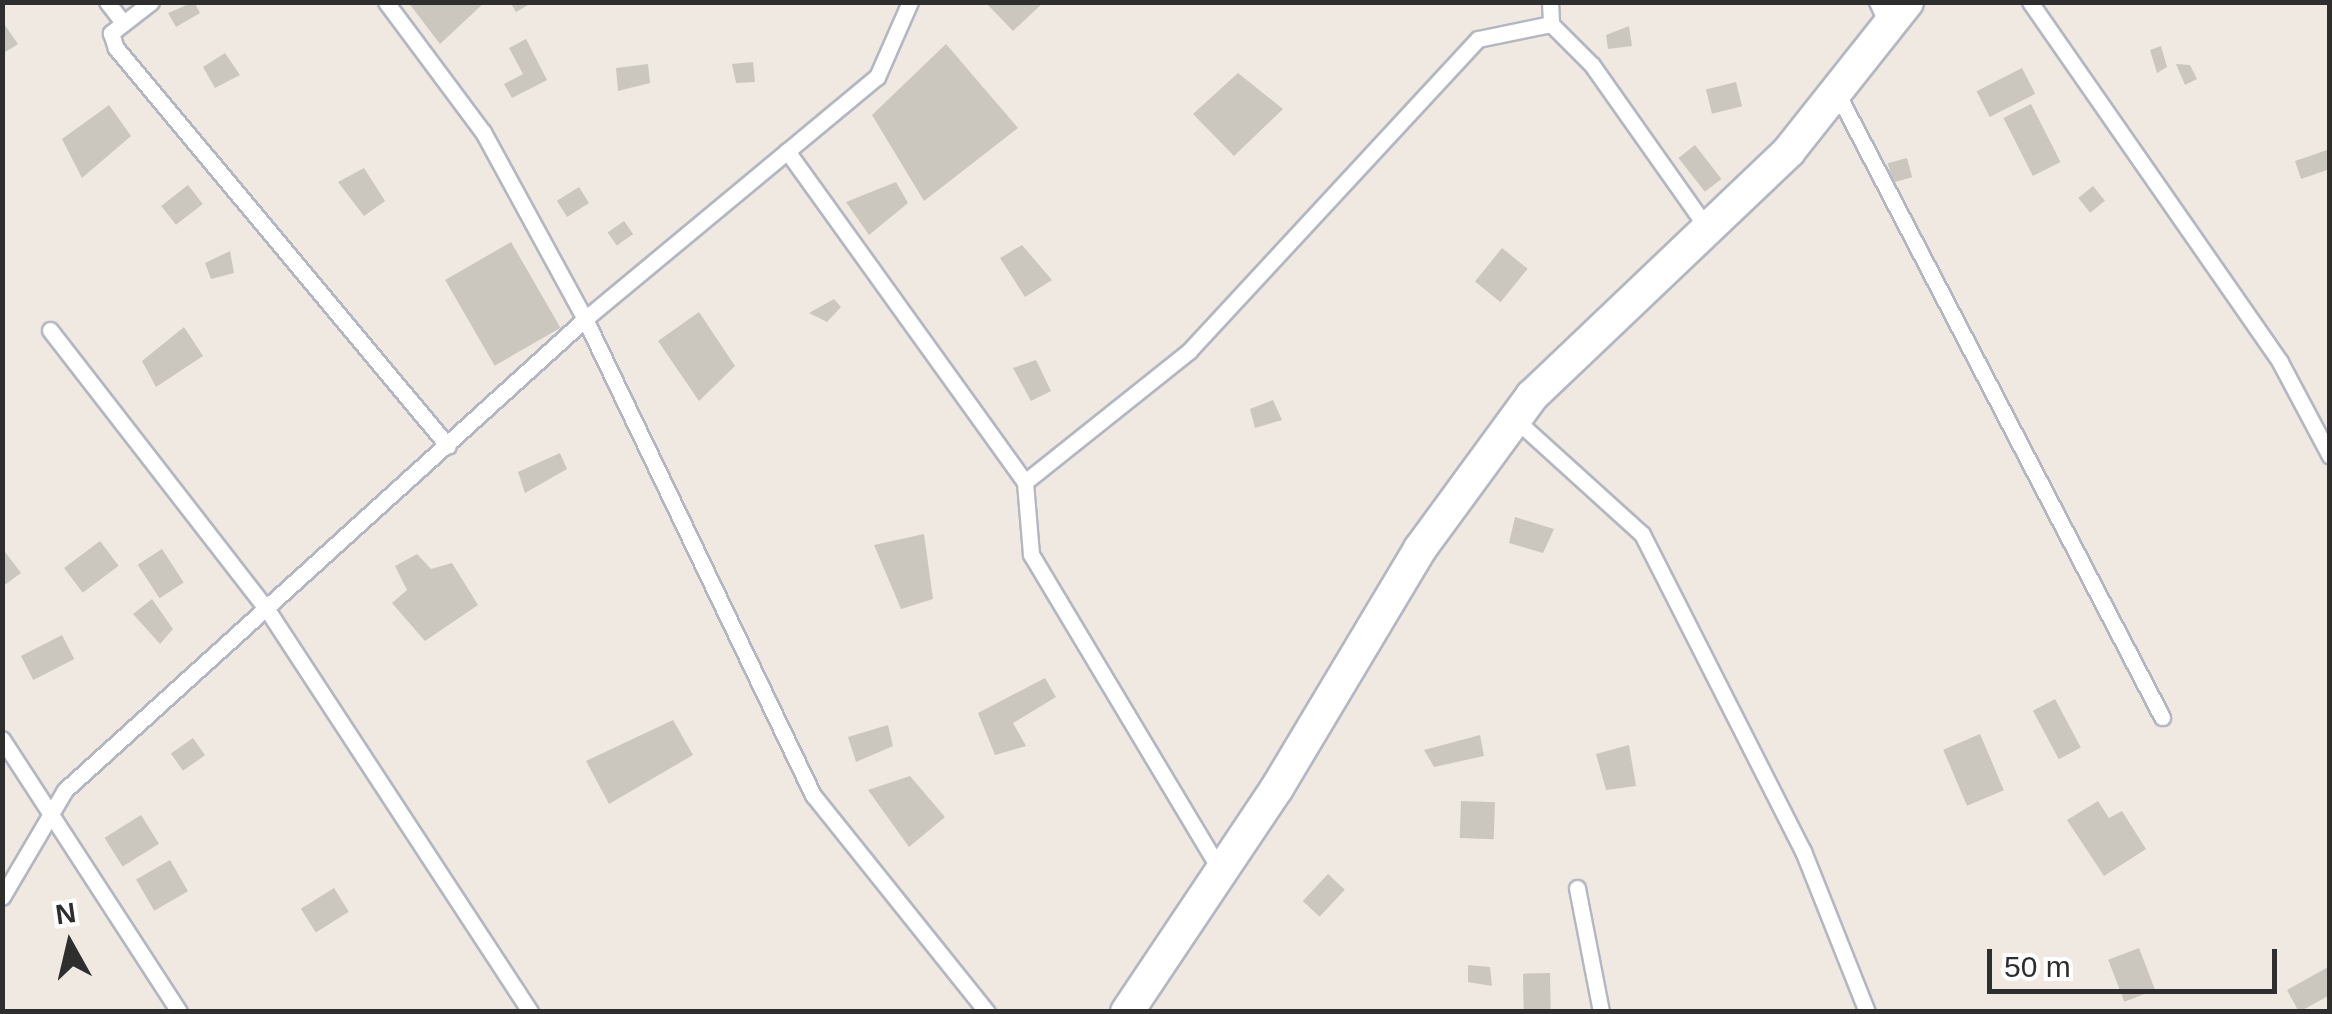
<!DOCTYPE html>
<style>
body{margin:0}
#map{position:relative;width:2332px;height:1014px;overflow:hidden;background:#efe9e1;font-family:Helvetica,sans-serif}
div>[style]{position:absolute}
.building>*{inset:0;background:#cbc7bf;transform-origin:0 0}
.roads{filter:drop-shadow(2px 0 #b4b7c1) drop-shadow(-2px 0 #b4b7c1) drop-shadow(0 2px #b4b7c1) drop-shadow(0 -2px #b4b7c1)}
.lane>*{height:15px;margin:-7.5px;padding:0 7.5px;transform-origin:7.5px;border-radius:7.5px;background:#fff}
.street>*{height:32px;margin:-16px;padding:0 16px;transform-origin:16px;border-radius:16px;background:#fff}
span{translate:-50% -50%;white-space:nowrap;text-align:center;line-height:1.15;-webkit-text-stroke:9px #fff;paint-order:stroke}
.frame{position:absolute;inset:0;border:5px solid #2e2e2e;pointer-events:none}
.north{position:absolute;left:20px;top:894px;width:100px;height:100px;-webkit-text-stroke:8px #fff;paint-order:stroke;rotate:352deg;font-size:28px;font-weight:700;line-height:40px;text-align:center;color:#2e2e2e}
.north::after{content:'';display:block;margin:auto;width:35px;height:45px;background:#2e2e2e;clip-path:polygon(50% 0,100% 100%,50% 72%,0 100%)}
.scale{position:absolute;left:1987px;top:949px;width:290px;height:45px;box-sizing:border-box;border:5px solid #2e2e2e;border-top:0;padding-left:12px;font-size:30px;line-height:35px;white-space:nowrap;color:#2e2e2e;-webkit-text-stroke:8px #fff;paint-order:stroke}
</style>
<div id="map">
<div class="building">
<div style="clip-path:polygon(194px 2px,200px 13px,176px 27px,168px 13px)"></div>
<div style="clip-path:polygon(408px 2px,485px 2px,440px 44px)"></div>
<div style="clip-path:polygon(510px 2px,533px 2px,516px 12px)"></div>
<div style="clip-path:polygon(1044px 2px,1013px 31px,988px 5px,992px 2px)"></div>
<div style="clip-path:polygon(2px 21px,18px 44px,2px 54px)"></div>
<div style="clip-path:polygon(1629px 26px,1632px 46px,1608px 49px,1606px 35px)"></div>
<div style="clip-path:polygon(526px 39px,547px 80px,512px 98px,504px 84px,523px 74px,509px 48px)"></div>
<div style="clip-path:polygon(946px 44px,1018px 128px,924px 201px,872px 115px)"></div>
<div style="clip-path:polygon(2161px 46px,2167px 67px,2157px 73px,2150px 50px)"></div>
<div style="clip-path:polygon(225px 53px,240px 75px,215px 88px,203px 67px)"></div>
<div style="clip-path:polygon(753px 62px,755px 82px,736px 83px,732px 64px)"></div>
<div style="clip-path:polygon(648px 64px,650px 83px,618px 91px,616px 68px)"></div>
<div style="clip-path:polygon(2176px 64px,2190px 65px,2197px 79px,2185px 85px)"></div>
<div style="left:2022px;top:68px;width:29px;height:51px;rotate:63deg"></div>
<div style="clip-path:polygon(1238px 73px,1283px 109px,1234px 156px,1193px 114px)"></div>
<div style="left:1736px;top:82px;width:25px;height:31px;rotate:76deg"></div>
<div style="left:2031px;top:104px;width:65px;height:31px;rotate:63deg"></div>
<div style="clip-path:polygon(109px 105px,131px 136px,82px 178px,62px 139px)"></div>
<div style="left:1695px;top:145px;width:43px;height:21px;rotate:52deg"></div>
<div style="clip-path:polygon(2330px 149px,2330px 169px,2301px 179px,2295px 161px)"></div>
<div style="left:1907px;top:158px;width:20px;height:20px;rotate:75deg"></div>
<div style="clip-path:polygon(364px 168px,385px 201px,364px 216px,338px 182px)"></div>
<div style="clip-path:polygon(896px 182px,908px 203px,869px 235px,846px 202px)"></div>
<div style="left:188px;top:185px;width:24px;height:34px;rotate:52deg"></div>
<div style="left:2093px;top:186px;width:19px;height:19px;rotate:51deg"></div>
<div style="left:579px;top:187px;width:19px;height:26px;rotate:58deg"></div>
<div style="left:624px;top:221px;width:16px;height:20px;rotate:55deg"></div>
<div style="left:511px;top:242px;width:99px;height:76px;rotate:60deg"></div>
<div style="clip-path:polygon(1022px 245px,1052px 280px,1025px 297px,1000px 258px)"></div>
<div style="left:1502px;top:248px;width:33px;height:43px;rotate:39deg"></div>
<div style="clip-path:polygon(230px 251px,234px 273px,211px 279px,205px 263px)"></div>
<div style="clip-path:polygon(834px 299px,841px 307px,827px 322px,809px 313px)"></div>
<div style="clip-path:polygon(699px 312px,735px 366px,699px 401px,658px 341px)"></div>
<div style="clip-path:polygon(184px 327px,203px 356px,156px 387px,142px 361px)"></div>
<div style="clip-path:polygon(1036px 360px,1051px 391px,1031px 401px,1013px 368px)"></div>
<div style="clip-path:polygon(1273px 400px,1282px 420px,1255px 428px,1250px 409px)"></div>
<div style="clip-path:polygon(560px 453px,567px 469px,525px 493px,518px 472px)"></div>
<div style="clip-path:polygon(1515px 517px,1554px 529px,1543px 553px,1509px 543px)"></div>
<div style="clip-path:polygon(924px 534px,933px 599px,901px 609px,874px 545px)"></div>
<div style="left:100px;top:541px;width:31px;height:45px;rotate:53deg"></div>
<div style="clip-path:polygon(2px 548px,21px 573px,2px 587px)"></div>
<div style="left:162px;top:549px;width:40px;height:29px;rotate:57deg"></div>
<div style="clip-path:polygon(417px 554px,431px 569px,452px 563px,478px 605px,425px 641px,392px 603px,407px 590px,395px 566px)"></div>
<div style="clip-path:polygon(152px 599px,173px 629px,160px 644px,133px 614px)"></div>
<div style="left:62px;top:635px;width:27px;height:46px;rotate:63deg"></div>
<div style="clip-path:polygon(1045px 678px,1056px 697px,1013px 723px,1026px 746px,995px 755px,978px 713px)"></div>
<div style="left:2055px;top:699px;width:55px;height:25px;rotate:62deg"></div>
<div style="clip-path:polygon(673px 720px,693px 755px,609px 804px,586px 761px)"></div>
<div style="clip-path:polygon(888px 725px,893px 746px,856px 762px,848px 737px)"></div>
<div style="left:1980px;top:734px;width:61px;height:40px;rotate:67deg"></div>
<div style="clip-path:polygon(1480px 735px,1484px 756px,1434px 767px,1424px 750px)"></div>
<div style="left:193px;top:738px;width:21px;height:27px;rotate:55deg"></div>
<div style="clip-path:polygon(1629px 745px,1636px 786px,1606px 790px,1596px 754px)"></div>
<div style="clip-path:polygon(910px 776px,945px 817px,909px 847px,868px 790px)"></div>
<div style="left:1461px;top:801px;width:34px;height:37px;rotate:2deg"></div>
<div style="clip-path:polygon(2098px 801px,2109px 818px,2122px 811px,2146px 849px,2104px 876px,2067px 820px)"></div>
<div style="left:141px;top:815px;width:34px;height:43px;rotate:58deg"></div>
<div style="left:170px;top:860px;width:36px;height:39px;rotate:60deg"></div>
<div style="left:1328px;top:874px;width:23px;height:37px;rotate:43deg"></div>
<div style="left:334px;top:888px;width:28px;height:39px;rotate:58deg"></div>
<div style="left:2139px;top:948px;width:45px;height:33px;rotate:69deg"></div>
<div style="clip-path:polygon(1468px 965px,1490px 967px,1492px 986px,1468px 982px)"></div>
<div style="clip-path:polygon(2330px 966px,2330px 995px,2299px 1012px,2287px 990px)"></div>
<div style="left:1550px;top:973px;width:39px;height:27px;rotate:89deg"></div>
</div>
<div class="roads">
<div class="lane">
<div style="left:107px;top:2px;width:23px;rotate:52deg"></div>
<div style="left:151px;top:2px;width:51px;rotate:142.2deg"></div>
<div style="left:111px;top:33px;width:16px;rotate:72deg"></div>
<div style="left:116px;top:48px;width:518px;rotate:50.17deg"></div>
<div style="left:386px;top:2px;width:162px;rotate:53.3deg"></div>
<div style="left:483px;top:132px;width:213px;rotate:61.4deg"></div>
<div style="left:585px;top:319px;width:528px;rotate:64.41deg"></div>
<div style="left:813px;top:795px;width:278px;rotate:51.3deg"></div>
<div style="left:1550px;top:2px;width:22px;rotate:87deg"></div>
<div style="left:1877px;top:2px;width:26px;rotate:65deg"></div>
<div style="left:2030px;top:2px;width:438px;rotate:55.2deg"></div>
<div style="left:2280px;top:362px;width:106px;rotate:62deg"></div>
<div style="left:1836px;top:91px;width:706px;rotate:62.49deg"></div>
<div style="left:787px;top:151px;width:408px;rotate:54.3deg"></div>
<div style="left:50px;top:330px;width:356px;rotate:52.2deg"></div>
<div style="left:268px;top:611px;width:479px;rotate:56.8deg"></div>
<div style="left:1515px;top:419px;width:171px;rotate:42.2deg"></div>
<div style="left:1642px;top:534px;width:356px;rotate:63.1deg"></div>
<div style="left:1803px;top:851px;width:173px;rotate:68.3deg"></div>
<div style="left:2px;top:739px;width:325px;rotate:57deg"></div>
<div style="left:1220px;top:870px;width:368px;rotate:-120.9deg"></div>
<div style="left:1031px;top:554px;width:72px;rotate:-94.8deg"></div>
<div style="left:1025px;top:482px;width:210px;rotate:-38.6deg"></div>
<div style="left:1189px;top:351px;width:425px;rotate:-47.2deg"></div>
<div style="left:1478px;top:39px;width:75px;rotate:-11.6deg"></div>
<div style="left:1551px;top:24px;width:58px;rotate:45deg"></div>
<div style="left:1592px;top:65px;width:203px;rotate:54.8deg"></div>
<div style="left:1577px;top:888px;width:126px;rotate:79deg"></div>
<div style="left:2px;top:897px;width:124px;rotate:-59.5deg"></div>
<div style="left:65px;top:790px;width:702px;rotate:-42.17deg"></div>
<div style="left:585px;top:319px;width:379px;rotate:-39.7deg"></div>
<div style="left:877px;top:77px;width:82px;rotate:-66.3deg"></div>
</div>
<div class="street">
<div style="left:1127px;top:1012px;width:270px;rotate:-56.2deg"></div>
<div style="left:1277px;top:788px;width:279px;rotate:-59.1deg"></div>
<div style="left:1420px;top:549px;width:190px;rotate:-53.8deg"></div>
<div style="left:1532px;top:396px;width:355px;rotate:-43.6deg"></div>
<div style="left:1789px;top:151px;width:190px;rotate:-51.6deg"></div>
</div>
</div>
<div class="frame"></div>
<div class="north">N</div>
<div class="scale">50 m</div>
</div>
